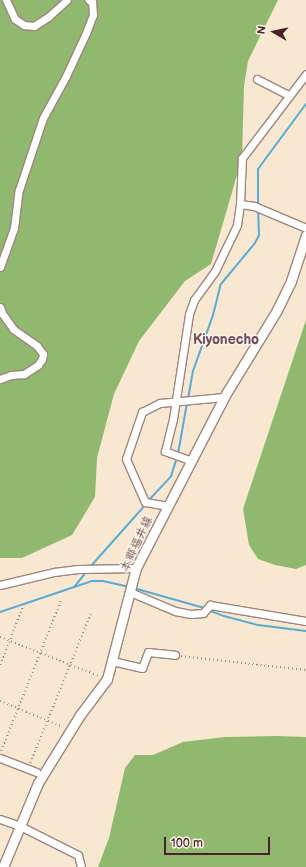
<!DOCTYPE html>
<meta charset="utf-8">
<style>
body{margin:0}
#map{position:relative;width:306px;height:867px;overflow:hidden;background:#f8e8d1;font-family:"Balsamiq Sans","Klee One",sans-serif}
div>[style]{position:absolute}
.forest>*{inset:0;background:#90b86e}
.stream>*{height:2px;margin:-1px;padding:0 1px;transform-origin:1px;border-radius:1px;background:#58acd4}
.path>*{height:1.5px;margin-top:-0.75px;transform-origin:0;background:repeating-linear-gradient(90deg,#a1847e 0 1px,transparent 0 4px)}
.roads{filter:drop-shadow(1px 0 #a1847e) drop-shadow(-1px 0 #a1847e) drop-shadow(0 1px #a1847e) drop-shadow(0 -1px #a1847e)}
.minor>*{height:7px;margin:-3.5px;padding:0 3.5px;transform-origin:3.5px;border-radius:3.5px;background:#fff}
.major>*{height:9px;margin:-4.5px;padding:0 4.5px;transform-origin:4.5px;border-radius:4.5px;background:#fff}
span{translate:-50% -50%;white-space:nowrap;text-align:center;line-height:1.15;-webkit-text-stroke:3px #fcf5e5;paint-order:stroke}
.street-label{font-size:12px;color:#4a1f2b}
.quarter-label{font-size:14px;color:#724a65;font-weight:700}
.north{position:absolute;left:254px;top:12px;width:40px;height:40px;-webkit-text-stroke:3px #fcf5e5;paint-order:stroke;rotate:279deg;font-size:11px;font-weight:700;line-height:16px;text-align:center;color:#4a1f2b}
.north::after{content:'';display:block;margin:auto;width:14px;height:18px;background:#4a1f2b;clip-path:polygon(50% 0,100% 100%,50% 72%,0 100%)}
.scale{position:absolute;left:164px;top:837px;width:106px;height:18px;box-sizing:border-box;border:2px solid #4a1f2b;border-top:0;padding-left:5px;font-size:12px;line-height:14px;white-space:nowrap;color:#4a1f2b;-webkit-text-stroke:3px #fcf5e5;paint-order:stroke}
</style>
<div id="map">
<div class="forest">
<div style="clip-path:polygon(0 0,278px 0,248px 61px,244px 86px,242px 158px,211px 264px,185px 281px,139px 341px,114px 394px,97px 458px,95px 497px,72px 535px,22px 558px,0 558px)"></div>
<div style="clip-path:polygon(306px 320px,306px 565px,296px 569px,275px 565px,258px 559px,249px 545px,243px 509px)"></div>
<div style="clip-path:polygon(275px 736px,306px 737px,306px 867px,98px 867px,109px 838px,125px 768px,135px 755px,153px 755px,183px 742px,225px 737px)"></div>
</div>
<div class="stream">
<div style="left:258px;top:205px;width:36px;rotate:-90deg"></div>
<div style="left:258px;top:169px;width:81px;rotate:-53.6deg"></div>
<div style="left:188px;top:399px;width:28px;rotate:-80deg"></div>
<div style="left:193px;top:371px;width:59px;rotate:-70.3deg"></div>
<div style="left:213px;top:315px;width:32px;rotate:-76deg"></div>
<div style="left:221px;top:284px;width:53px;rotate:-50.3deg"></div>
<div style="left:255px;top:243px;width:9px;rotate:-63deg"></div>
<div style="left:259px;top:235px;width:26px;rotate:-92deg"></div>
<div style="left:178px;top:454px;width:52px;rotate:-80deg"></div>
<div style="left:149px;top:500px;width:33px;rotate:-47deg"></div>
<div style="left:171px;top:476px;width:19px;rotate:-72deg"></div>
<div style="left:91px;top:566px;width:83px;rotate:-48.4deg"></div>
<div style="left:75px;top:586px;width:19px;rotate:-51deg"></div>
<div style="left:137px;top:589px;width:70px;rotate:15.8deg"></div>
<div style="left:208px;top:610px;width:17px;rotate:21deg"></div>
<div style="left:224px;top:616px;width:35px;rotate:15deg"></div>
<div style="left:258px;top:625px;width:48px;rotate:7.1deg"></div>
<div style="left:0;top:612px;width:97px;rotate:-18.6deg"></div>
<div style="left:92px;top:581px;width:11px"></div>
<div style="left:103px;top:581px;width:27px;rotate:13deg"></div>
</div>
<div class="path">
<div style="left:0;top:637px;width:106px;rotate:21.5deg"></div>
<div style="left:181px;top:656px;width:126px;rotate:6.4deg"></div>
<div style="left:0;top:665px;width:66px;rotate:-68.8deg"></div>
<div style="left:0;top:701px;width:68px;rotate:22.4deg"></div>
<div style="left:1px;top:751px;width:162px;rotate:-68.3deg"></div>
<div style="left:30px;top:763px;width:162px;rotate:-67.9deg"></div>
</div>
<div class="roads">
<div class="minor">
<div style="left:6px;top:0;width:21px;rotate:65deg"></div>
<div style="left:15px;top:19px;width:11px;rotate:34deg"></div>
<div style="left:24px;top:25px;width:10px;rotate:6deg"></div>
<div style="left:34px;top:26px;width:17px;rotate:-33deg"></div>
<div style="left:48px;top:17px;width:25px;rotate:-42deg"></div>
<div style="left:306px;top:74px;width:106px;rotate:127.3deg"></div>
<div style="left:242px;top:158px;width:46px;rotate:92.5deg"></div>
<div style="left:240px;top:204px;width:14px;rotate:8deg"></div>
<div style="left:254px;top:206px;width:56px;rotate:22.9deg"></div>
<div style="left:257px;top:79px;width:36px;rotate:27deg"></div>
<div style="left:0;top:267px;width:41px;rotate:-70.3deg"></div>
<div style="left:14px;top:228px;width:38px;rotate:-83deg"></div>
<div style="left:19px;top:190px;width:76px;rotate:-71.6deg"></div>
<div style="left:43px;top:118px;width:48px;rotate:-61.3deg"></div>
<div style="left:66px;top:76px;width:47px;rotate:-65.1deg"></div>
<div style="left:86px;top:33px;width:19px;rotate:-69deg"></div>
<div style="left:93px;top:15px;width:13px;rotate:-94deg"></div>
<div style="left:92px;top:2px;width:4px;rotate:-146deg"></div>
<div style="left:0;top:307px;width:6px;rotate:72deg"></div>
<div style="left:2px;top:313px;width:19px;rotate:55deg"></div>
<div style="left:13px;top:329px;width:29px;rotate:35deg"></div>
<div style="left:37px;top:346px;width:10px;rotate:53deg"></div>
<div style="left:43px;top:354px;width:5px;rotate:101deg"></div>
<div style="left:42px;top:359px;width:7px;rotate:124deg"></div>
<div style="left:38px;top:365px;width:17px;rotate:147deg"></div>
<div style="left:24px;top:374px;width:13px;rotate:176deg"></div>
<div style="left:11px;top:375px;width:12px;rotate:160deg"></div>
<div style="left:192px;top:461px;width:29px;rotate:-160deg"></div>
<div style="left:165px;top:451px;width:33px;rotate:-76deg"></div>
<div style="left:173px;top:419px;width:106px;rotate:-81.3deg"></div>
<div style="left:189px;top:314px;width:15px;rotate:-70deg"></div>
<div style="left:194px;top:300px;width:36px;rotate:-54deg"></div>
<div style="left:215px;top:271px;width:51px;rotate:-64.4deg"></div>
<div style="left:237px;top:225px;width:21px;rotate:-82deg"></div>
<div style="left:168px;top:506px;width:23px;rotate:-170deg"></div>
<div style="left:145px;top:502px;width:47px;rotate:-113.8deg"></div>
<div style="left:126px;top:459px;width:50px;rotate:-71.2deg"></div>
<div style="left:142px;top:412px;width:20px;rotate:-27deg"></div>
<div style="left:160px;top:403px;width:64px;rotate:-5.4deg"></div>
<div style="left:0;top:585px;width:56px;rotate:-13.5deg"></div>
<div style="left:54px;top:572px;width:24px;rotate:-7deg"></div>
<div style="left:78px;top:569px;width:58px;rotate:-1deg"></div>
<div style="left:130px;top:592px;width:49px;rotate:22.9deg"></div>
<div style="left:175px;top:611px;width:16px;rotate:11deg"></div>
<div style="left:191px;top:614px;width:12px;rotate:-5deg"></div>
<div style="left:203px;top:613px;width:11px;rotate:-49deg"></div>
<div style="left:210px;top:605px;width:97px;rotate:9.5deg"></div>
<div style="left:112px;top:661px;width:31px;rotate:13deg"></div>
<div style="left:142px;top:668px;width:17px;rotate:-69deg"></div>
<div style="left:148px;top:652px;width:27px;rotate:6deg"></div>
<div style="left:0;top:758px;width:39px;rotate:21deg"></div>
<div style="left:0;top:819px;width:21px;rotate:19deg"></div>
<div style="left:20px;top:826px;width:65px;rotate:26.6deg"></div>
<div style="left:78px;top:855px;width:12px;rotate:76deg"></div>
</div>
<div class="major">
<div style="left:3px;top:867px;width:91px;rotate:-67.4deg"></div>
<div style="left:38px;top:783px;width:80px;rotate:-58.3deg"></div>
<div style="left:80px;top:715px;width:45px;rotate:-53.1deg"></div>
<div style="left:107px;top:679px;width:115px;rotate:-75.4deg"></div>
<div style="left:136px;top:568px;width:198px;rotate:-62.7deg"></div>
<div style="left:227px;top:392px;width:96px;rotate:-58.6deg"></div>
<div style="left:277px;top:310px;width:32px;rotate:-64deg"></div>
<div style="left:291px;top:281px;width:48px;rotate:-71.9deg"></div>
</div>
</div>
<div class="street-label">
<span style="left:137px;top:544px;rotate:-65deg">本郷福井線</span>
</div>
<div class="quarter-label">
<span style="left:226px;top:340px">Kiyonecho</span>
</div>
<div class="north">N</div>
<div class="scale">100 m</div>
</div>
